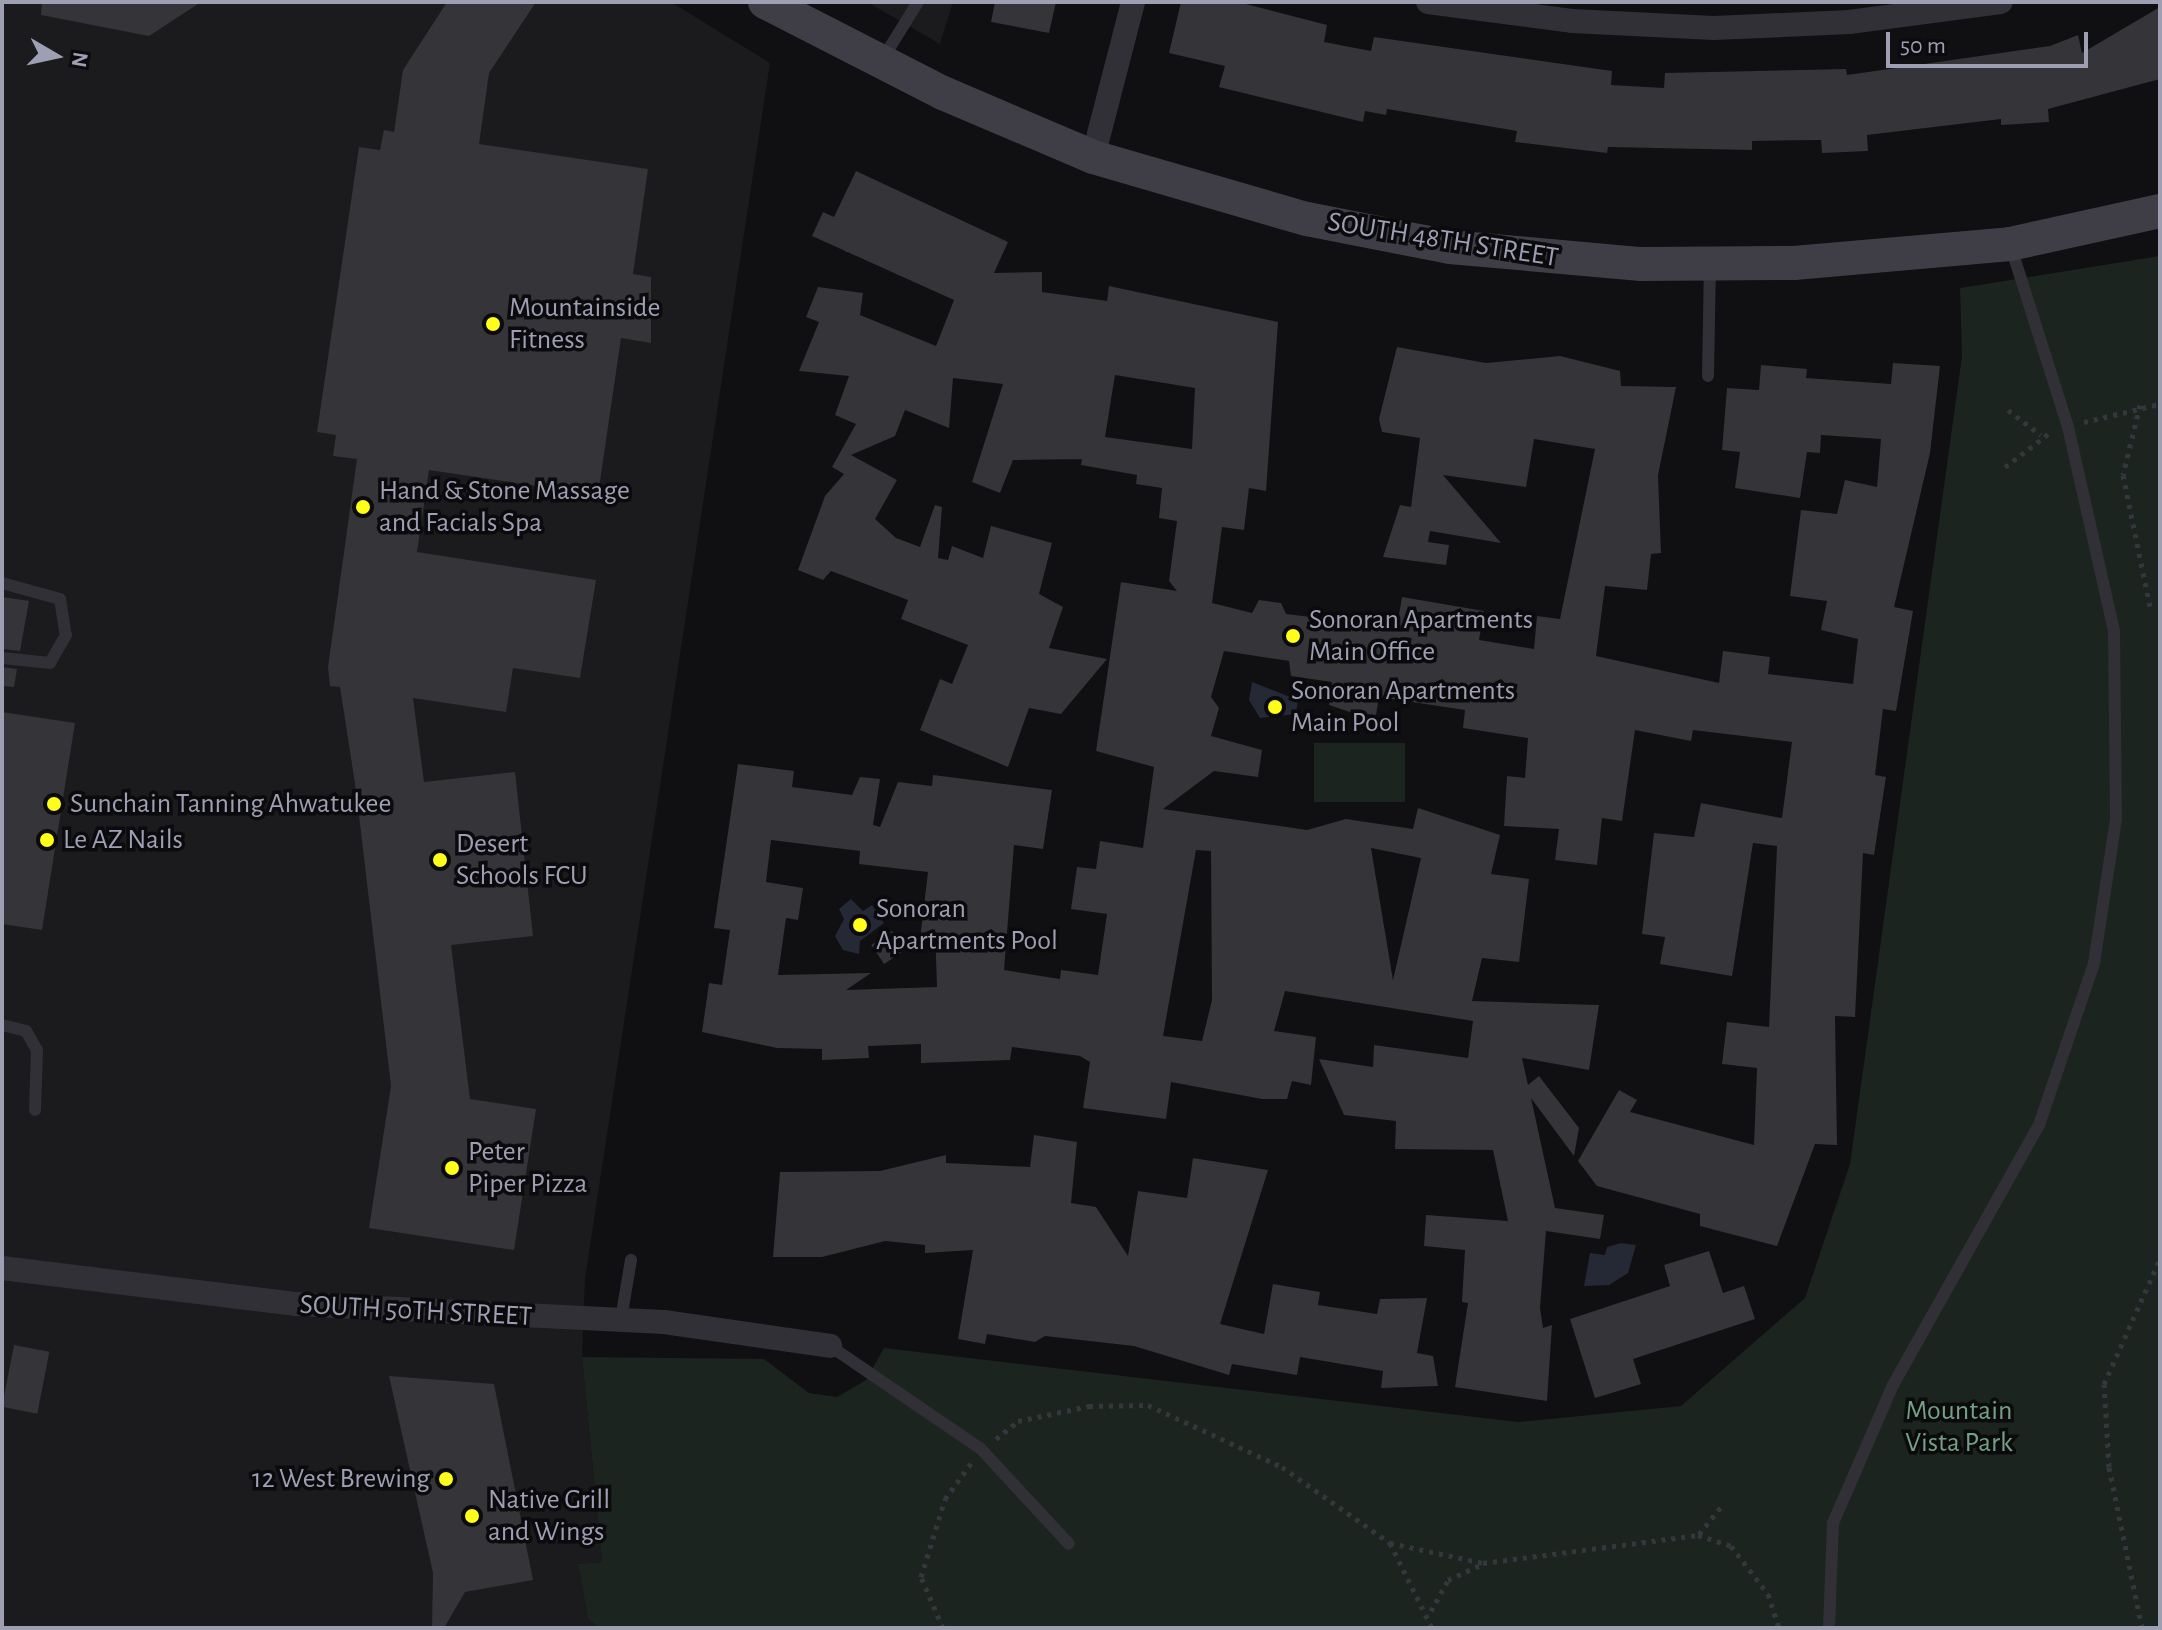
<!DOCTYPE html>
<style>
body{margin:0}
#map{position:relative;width:2162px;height:1630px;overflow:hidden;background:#100f11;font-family:"Alegreya Sans",sans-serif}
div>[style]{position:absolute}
.built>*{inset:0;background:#1b1b1e}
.green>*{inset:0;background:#1b241f;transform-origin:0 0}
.water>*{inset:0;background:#252935}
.building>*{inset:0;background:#343439;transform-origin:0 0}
.path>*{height:5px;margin-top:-2.5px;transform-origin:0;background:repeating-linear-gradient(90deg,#36363d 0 4px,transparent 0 10px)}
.service>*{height:12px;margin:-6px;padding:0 6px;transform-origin:6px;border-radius:6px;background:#313036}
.minor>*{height:24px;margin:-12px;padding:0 12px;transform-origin:12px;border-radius:12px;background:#313036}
.secondary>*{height:34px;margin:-17px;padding:0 17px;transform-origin:17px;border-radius:17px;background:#3f3e46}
.dots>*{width:22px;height:22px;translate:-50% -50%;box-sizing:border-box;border:4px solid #0b0a0c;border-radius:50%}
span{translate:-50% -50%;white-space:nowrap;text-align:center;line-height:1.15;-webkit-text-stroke:7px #0b0a0c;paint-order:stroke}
.street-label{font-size:28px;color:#9f9fb3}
.poi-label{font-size:28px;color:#9f9fb3}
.left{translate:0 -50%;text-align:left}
.right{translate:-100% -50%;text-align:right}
.park-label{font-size:28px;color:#74a085}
.frame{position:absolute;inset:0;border:4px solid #9f9fb3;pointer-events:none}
.north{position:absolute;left:16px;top:16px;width:80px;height:80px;-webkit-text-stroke:6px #0b0a0c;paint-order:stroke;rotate:99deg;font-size:22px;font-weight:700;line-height:32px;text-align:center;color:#9f9fb3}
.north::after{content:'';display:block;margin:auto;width:28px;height:36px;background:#9f9fb3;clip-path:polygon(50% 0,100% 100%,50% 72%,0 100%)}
.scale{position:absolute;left:1886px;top:32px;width:202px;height:36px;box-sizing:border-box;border:4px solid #9f9fb3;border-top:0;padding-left:10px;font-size:24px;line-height:28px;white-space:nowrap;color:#9f9fb3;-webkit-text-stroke:6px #0b0a0c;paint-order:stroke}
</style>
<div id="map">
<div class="built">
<div style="clip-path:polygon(2px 2px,671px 2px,770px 63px,585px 1279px,582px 1357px,602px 1562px,578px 1564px,588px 1619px,600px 1628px,2px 1628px)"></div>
<div style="clip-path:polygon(867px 2px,953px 2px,940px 44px)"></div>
</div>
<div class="green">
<div style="clip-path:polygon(2160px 256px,2160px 1628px,600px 1628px,588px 1619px,578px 1564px,602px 1562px,582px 1357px,764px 1359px,809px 1393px,837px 1397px,866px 1380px,884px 1348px,1518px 1422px,1681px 1406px,1805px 1298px,1850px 1164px,1962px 356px,1960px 288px)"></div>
<div style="left:1314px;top:743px;width:91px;height:59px"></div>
</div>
<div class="water">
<div style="clip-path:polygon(1252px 682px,1298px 700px,1296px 714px,1260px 718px,1249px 700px)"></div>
<div style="clip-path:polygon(851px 899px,863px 911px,872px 905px,884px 923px,860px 941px,859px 954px,843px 950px,835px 936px,844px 919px,839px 909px)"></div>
<div style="clip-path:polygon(1621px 1243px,1636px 1245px,1628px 1273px,1609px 1285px,1584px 1286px,1590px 1253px,1605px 1255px,1607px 1247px)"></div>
</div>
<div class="building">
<div style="clip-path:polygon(42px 2px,201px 2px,149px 36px,41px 15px)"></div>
<div style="clip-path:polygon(447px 2px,536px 2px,489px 73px,479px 144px,648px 169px,633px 274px,651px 277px,651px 343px,621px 338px,598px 495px,429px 470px,417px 552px,596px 580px,580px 678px,513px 668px,506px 712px,413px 698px,424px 782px,515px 772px,533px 936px,451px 945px,470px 1099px,536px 1109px,514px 1250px,369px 1228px,391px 1086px,356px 790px,340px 687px,330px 686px,328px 667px,357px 459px,333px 456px,336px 435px,317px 432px,359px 147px,380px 150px,384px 130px,394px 132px,403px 70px)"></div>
<div style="clip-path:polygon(995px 2px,1056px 2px,1049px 33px,991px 22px)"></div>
<div style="clip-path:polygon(1181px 2px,1238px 2px,1327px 25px,1324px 42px,1371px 51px,1374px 37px,1612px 71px,1611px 85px,1664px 88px,1665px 73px,1846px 69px,1847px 75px,2050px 46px,2078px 35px,2082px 53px,2160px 7px,2160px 79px,2048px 109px,2049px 122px,2001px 125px,2001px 119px,1867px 135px,1868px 151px,1822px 153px,1821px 140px,1752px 141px,1752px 150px,1608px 147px,1607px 153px,1515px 142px,1517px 131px,1387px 109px,1386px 115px,1365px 111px,1363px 122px,1219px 87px,1225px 66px,1169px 53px)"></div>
<div style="clip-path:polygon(evenodd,856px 171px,1008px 242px,994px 273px,1042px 272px,1042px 292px,1107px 301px,1109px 286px,1278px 322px,1266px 491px,1249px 488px,1244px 530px,1222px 527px,1212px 603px,1252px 613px,1259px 600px,1281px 603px,1286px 614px,1397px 627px,1402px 597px,1484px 611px,1479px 640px,1534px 649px,1537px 616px,1560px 619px,1595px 449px,1534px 439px,1526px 487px,1443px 475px,1501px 543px,1430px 531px,1428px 542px,1449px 545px,1446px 565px,1383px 557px,1400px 505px,1411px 507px,1420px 438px,1382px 432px,1379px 419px,1397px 347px,1486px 363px,1560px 356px,1620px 371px,1621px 386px,1676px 387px,1658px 475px,1661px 553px,1651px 554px,1647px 590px,1605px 586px,1596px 656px,1719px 683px,1723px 651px,1770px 657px,1768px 674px,1853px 684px,1858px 639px,1821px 630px,1827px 601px,1790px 596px,1801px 510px,1837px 514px,1845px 480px,1877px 487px,1881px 439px,1821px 435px,1820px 453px,1807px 452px,1800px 498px,1735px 488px,1740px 452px,1722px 450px,1727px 388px,1759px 390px,1761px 365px,1807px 369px,1806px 378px,1891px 384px,1893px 363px,1940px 366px,1930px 453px,1894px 607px,1913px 611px,1896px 711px,1883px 709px,1875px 775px,1886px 777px,1874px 855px,1863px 853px,1855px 1017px,1835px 1016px,1837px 1145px,1815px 1144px,1777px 1246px,1700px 1226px,1700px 1214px,1597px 1186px,1578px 1161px,1619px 1090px,1637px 1100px,1630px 1112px,1754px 1145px,1757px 1068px,1722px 1064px,1727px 1022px,1769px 1027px,1777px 846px,1753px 843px,1732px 976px,1660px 964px,1665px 937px,1642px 934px,1654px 833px,1694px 837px,1701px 803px,1782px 818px,1792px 742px,1693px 730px,1691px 741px,1635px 730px,1622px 821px,1602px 818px,1597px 865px,1555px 860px,1559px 829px,1504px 826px,1507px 776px,1525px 778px,1528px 738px,1463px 728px,1465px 710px,1379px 697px,1376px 715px,1350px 712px,1329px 705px,1332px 682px,1291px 676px,1289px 661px,1224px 651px,1211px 697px,1219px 708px,1211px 736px,1262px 750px,1258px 777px,1214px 771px,1163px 809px,1307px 830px,1346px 819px,1413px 829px,1418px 808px,1500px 835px,1491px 874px,1529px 879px,1519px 962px,1482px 958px,1472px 1001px,1599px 1005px,1589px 1070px,1522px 1058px,1528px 1085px,1539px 1076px,1579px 1128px,1574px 1156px,1531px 1098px,1555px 1208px,1604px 1215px,1600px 1239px,1546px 1231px,1540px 1308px,1543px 1328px,1552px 1325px,1547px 1401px,1455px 1387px,1468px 1303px,1462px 1302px,1465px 1250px,1424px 1246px,1426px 1215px,1508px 1221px,1493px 1150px,1395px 1149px,1396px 1121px,1344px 1115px,1319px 1059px,1373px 1067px,1374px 1045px,1468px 1058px,1473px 1021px,1285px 991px,1274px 1031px,1316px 1037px,1311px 1085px,1292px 1081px,1287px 1099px,1262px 1099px,1171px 1082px,1166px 1119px,1083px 1108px,1090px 1062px,1080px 1056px,1012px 1047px,1010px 1060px,921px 1063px,921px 1044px,868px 1046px,869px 1058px,822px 1060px,822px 1049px,777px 1048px,702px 1032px,709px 983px,722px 985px,730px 930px,714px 928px,738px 764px,794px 771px,792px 787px,852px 795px,860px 777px,880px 779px,873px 825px,880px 827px,898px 782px,932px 786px,933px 775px,1052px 790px,1043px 849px,1014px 845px,1004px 970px,1060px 979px,1061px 970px,1098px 975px,1107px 914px,1071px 909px,1077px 867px,1096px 869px,1100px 841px,1143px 848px,1154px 767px,1096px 751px,1121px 582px,1177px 591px,1169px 581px,1177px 521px,1159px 518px,1162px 488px,1136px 484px,1137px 475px,1081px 465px,1082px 459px,1013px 460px,1000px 493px,972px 482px,1003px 384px,953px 378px,949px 428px,905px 410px,895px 436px,851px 455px,897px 480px,875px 519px,896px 538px,920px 547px,935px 505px,942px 507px,938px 558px,948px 560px,952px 546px,983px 558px,991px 526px,1052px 543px,1039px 594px,1063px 607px,1049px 648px,1107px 659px,1061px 714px,1029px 708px,1008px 767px,920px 730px,940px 679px,952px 684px,968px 645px,901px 619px,908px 600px,831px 571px,823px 580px,798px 570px,825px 496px,844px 474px,832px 467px,856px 424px,835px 415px,849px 376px,799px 371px,819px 322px,806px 317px,818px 287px,863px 293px,860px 315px,936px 346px,954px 300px,812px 236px,823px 212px,834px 217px,856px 171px,1115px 375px,1195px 388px,1192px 449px,1105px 437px,1115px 375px,856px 171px,771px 840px,860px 851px,859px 864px,928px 872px,920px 939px,935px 929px,937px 987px,846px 990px,871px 973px,778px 975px,786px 918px,798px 920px,803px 888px,766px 882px,771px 840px,856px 171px,1371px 848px,1421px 858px,1393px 980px,1371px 848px,856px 171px,1196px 850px,1211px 851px,1212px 1000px,1202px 1041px,1163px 1036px,1196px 850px)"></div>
<div style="clip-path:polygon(2px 597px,29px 601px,20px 651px,2px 649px)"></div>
<div style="clip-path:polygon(2px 667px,17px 669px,14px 687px,2px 686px)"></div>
<div style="clip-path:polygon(2px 712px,75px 723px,42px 930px,2px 924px)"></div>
<div style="left:892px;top:931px;width:23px;height:25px;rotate:56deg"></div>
<div style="clip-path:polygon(1034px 1135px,1077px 1142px,1071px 1203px,1096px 1207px,1128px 1256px,1138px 1191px,1187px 1198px,1193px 1158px,1268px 1170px,1220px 1324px,1264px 1334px,1273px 1284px,1320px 1292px,1318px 1305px,1377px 1314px,1380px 1299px,1427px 1298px,1417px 1353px,1433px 1356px,1438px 1386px,1381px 1388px,1383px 1371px,1300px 1357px,1297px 1375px,1232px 1364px,1229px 1375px,1134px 1346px,1045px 1336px,1035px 1342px,987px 1334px,985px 1344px,958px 1339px,973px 1250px,925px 1253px,925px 1245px,885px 1241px,822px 1257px,773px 1257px,780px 1172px,880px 1171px,946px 1155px,946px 1163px,1030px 1167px)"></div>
<div style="clip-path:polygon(1709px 1251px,1723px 1293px,1744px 1286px,1755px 1319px,1633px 1359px,1641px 1384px,1595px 1398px,1570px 1319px,1670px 1286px,1664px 1265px)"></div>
<div style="left:14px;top:1345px;width:36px;height:63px;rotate:11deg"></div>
<div style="clip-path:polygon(389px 1376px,494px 1384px,533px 1580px,465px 1592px,444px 1628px,432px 1628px,433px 1573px)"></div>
</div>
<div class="path">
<div style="left:2140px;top:405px;width:72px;rotate:103.7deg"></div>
<div style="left:2123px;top:475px;width:139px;rotate:78.4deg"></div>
<div style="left:2008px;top:410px;width:41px;rotate:37.1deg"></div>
<div style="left:2084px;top:422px;width:78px;rotate:-13.3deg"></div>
<div style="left:2005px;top:467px;width:58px;rotate:-37.3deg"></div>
<div style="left:996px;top:1439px;width:28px;rotate:-39deg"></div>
<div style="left:1018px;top:1421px;width:73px;rotate:-11.9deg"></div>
<div style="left:1089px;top:1406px;width:59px;rotate:-1deg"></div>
<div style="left:1148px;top:1405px;width:148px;rotate:24.8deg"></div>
<div style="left:1282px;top:1467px;width:132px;rotate:35.1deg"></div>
<div style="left:1390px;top:1543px;width:95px;rotate:12.1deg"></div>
<div style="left:1483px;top:1563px;width:217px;rotate:-7.4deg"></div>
<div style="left:1698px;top:1535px;width:35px;rotate:18deg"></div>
<div style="left:1731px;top:1546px;width:61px;rotate:52.4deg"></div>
<div style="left:1768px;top:1594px;width:36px;rotate:72deg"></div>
<div style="left:1699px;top:1534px;width:38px;rotate:-51deg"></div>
<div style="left:1390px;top:1543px;width:95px;rotate:63.7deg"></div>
<div style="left:1431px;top:1611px;width:35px;rotate:-61deg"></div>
<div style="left:1448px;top:1580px;width:38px;rotate:-25deg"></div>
<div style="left:943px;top:1628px;width:56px;rotate:-113.3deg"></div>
<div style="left:921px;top:1577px;width:82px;rotate:-72.9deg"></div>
<div style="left:945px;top:1499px;width:46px;rotate:-53.9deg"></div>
<div style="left:2142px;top:1628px;width:164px;rotate:-101.6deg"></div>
<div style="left:2109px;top:1467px;width:83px;rotate:-93.4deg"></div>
<div style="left:2104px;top:1384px;width:137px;rotate:-65.9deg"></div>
</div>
<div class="service">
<div style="left:882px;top:60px;width:68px;rotate:-58.2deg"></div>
<div style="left:1708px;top:376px;width:110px;rotate:-89deg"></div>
<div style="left:2px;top:583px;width:60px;rotate:15.4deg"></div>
<div style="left:60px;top:599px;width:36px;rotate:81deg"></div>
<div style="left:66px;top:635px;width:32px;rotate:120deg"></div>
<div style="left:50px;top:663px;width:48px;rotate:-174.1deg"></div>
<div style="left:2px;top:1025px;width:25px;rotate:14deg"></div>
<div style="left:26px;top:1031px;width:22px;rotate:60deg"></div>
<div style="left:37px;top:1050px;width:60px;rotate:91.9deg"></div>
<div style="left:621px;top:1319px;width:60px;rotate:-80.4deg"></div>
<div style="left:830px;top:1346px;width:183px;rotate:34.3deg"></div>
<div style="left:981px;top:1449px;width:129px;rotate:47.2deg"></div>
<div style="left:1829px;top:1628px;width:105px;rotate:-87.8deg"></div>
<div style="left:1833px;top:1523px;width:150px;rotate:-66.5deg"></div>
<div style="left:1893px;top:1385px;width:298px;rotate:-60.7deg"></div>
<div style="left:2039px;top:1125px;width:171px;rotate:-71.2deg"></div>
<div style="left:2094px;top:963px;width:145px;rotate:-81.3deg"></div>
<div style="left:2116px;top:820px;width:189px;rotate:-90.6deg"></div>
<div style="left:2114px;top:631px;width:209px;rotate:-102.7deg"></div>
<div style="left:2068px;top:427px;width:189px;rotate:-107.6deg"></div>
</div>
<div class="minor">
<div style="left:1428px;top:2px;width:145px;rotate:7.5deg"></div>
<div style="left:1572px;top:21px;width:142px;rotate:2.8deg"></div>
<div style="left:1714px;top:28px;width:135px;rotate:-2.5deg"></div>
<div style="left:1849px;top:22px;width:153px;rotate:-7.5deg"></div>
<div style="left:1093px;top:157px;width:160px;rotate:-75.5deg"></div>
<div style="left:2px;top:1268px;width:297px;rotate:7deg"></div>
<div style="left:297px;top:1304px;width:367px;rotate:2.8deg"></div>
<div style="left:664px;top:1322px;width:168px;rotate:8.2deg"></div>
</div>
<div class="secondary">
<div style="left:765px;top:2px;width:200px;rotate:27.1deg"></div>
<div style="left:943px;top:93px;width:163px;rotate:23.1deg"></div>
<div style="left:1093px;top:157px;width:223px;rotate:16.2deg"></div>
<div style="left:1307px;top:219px;width:146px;rotate:11.1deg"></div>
<div style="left:1450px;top:247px;width:192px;rotate:5.1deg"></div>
<div style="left:1641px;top:264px;width:153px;rotate:-0.4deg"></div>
<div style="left:1794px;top:263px;width:217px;rotate:-5deg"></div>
<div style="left:2010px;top:244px;width:154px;rotate:-12.4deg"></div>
</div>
<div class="dots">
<div style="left:493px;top:324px;background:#fffd19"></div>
<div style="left:363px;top:507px;background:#fffd19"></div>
<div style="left:1293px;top:636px;background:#fffd19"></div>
<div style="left:1275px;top:707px;background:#fffd19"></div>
<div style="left:54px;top:804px;background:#fffd19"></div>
<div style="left:47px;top:840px;background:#fffd19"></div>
<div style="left:440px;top:860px;background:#fffd19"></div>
<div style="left:860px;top:925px;background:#fffd19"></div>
<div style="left:452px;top:1168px;background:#fffd19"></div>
<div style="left:446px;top:1479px;background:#fffd19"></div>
<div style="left:472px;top:1516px;background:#fffd19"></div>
</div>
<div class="street-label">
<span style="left:1443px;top:240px;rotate:9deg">SOUTH 48TH STREET</span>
<span style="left:416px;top:1311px;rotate:3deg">SOUTH 50TH STREET</span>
</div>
<div class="poi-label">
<span class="left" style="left:509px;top:324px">Mountainside<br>Fitness</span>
<span class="left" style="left:379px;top:507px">Hand &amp; Stone Massage<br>and Facials Spa</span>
<span class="left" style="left:1309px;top:636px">Sonoran Apartments<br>Main Office</span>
<span class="left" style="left:1291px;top:707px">Sonoran Apartments<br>Main Pool</span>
<span class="left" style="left:70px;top:804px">Sunchain Tanning Ahwatukee</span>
<span class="left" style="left:63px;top:840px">Le AZ Nails</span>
<span class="left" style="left:456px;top:860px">Desert<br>Schools FCU</span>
<span class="left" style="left:876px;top:925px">Sonoran<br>Apartments Pool</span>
<span class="left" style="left:468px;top:1168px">Peter<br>Piper Pizza</span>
<span class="right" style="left:430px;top:1479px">12 West Brewing</span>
<span class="left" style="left:488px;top:1516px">Native Grill<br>and Wings</span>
</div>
<div class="park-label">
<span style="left:1959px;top:1427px">Mountain<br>Vista Park</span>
</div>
<div class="frame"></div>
<div class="north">N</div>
<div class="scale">50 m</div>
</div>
